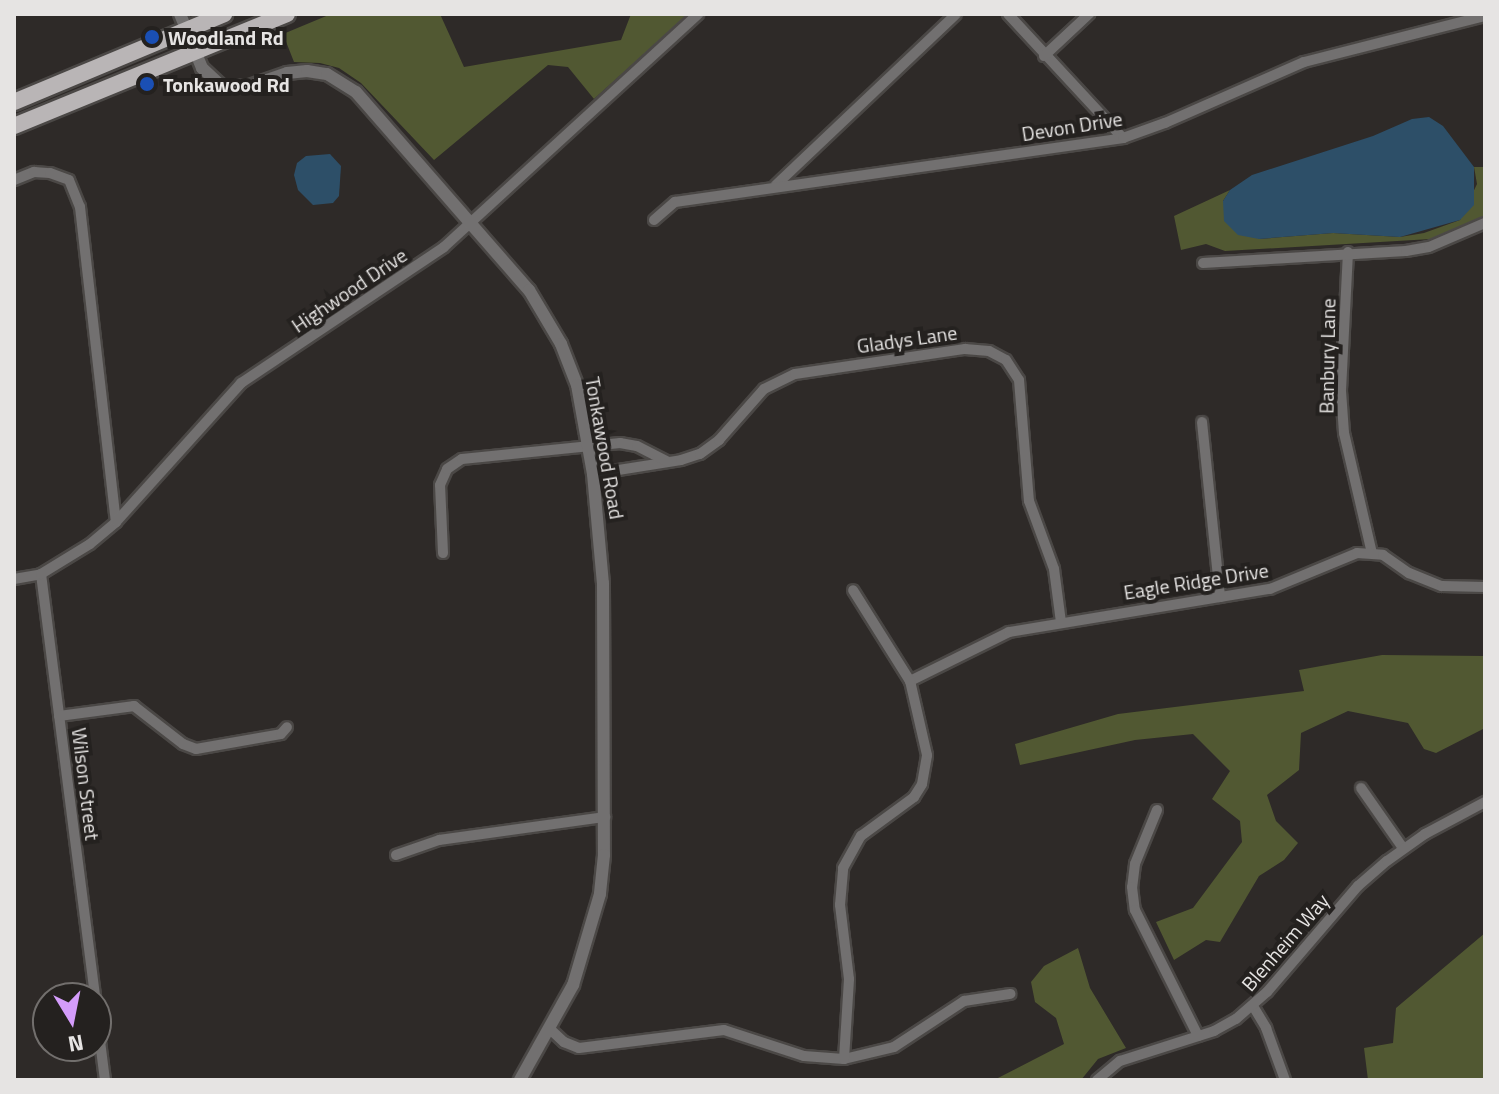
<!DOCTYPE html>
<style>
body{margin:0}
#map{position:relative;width:1499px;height:1094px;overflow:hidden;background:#2e2a28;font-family:"Titillium Web",sans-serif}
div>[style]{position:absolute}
.forest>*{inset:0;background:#515832}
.water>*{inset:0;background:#2d4f68}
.roads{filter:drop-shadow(2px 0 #4b4846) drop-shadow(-2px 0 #4b4846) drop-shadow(0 2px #4b4846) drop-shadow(0 -2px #4b4846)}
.minor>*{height:10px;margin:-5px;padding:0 5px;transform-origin:5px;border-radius:5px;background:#727070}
.tertiary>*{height:12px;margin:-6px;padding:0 6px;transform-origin:6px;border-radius:6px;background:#727070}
.primary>*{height:16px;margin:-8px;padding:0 8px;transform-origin:8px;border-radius:8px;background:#b9b5b6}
.dots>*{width:22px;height:22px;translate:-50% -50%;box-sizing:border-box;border:4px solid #24211f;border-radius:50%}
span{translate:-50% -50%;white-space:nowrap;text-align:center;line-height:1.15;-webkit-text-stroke:8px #24211f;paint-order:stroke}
.poi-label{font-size:20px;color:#e6e4e3;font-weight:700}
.left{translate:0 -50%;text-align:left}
.street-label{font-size:20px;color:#e6e4e3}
.frame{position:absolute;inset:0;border:16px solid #e6e4e3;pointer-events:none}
.north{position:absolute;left:32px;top:982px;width:80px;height:80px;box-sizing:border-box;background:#24211f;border:2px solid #726f6d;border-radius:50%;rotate:170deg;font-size:22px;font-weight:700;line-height:32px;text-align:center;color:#e6e4e3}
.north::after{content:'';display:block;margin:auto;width:28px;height:36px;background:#d49cfb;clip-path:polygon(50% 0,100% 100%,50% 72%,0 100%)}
</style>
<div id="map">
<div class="forest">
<div style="clip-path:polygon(331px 14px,440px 14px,464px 67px,621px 40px,631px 14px,688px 14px,594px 99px,568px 67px,548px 65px,434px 160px,361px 83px,339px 68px,320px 63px,294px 62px,283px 34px)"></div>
<div style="clip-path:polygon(1474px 167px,1485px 167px,1485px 216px,1431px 239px,1225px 251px,1206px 244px,1181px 250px,1174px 216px,1230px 190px,1223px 201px,1259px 239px,1333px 233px,1400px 237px,1424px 233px,1460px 220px,1477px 184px)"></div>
<div style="clip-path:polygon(1382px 655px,1485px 656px,1485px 728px,1436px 753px,1424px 749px,1408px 723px,1348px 711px,1301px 733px,1299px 770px,1267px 795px,1276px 821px,1298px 843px,1284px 860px,1259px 876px,1220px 942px,1206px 940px,1174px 960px,1156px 922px,1193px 908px,1242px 842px,1240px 821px,1212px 799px,1230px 771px,1193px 734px,1135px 740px,1020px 765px,1015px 744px,1118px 714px,1304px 691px,1299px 670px)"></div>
<div style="clip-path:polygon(1485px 933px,1485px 1080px,1368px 1080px,1364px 1048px,1393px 1043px,1396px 1008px)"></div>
<div style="clip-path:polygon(1078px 948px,1090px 988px,1126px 1048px,1098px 1059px,1081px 1080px,994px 1080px,1064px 1044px,1056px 1018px,1035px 1002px,1031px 982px,1044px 966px)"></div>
</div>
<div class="water">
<div style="clip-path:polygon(1429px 117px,1443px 126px,1474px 167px,1474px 205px,1460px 220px,1400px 237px,1333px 233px,1259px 239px,1238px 235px,1224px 221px,1223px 201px,1230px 190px,1252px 175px,1373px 136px,1412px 119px)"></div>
<div style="clip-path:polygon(330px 154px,341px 166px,339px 196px,333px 203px,313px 205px,298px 190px,294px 175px,297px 163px,306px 156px)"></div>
</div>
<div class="roads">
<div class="minor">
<div style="left:1008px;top:14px;width:169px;rotate:47.2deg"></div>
<div style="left:1044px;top:56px;width:62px;rotate:-43deg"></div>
<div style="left:14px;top:180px;width:22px;rotate:-22deg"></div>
<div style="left:34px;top:172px;width:16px;rotate:4deg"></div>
<div style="left:50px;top:173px;width:20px;rotate:20deg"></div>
<div style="left:69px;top:180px;width:29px;rotate:68deg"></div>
<div style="left:80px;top:207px;width:317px;rotate:83.5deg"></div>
<div style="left:776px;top:185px;width:248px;rotate:-43.5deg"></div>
<div style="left:654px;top:220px;width:28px;rotate:-41deg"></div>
<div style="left:675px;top:202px;width:453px;rotate:-8.1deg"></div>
<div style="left:1123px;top:138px;width:45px;rotate:-19.7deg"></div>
<div style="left:1165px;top:123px;width:152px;rotate:-23.7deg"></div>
<div style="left:1304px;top:62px;width:187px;rotate:-14.3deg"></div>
<div style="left:1348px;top:252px;width:139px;rotate:92.9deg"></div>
<div style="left:1341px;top:391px;width:42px;rotate:85.9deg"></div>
<div style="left:1344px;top:433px;width:123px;rotate:76.9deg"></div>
<div style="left:1203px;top:263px;width:203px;rotate:-3.4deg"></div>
<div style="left:1406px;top:251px;width:23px;rotate:-10deg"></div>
<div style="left:1429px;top:247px;width:61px;rotate:-23.2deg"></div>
<div style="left:1202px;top:422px;width:176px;rotate:84.1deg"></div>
<div style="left:593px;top:474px;width:89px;rotate:-9deg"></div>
<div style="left:681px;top:460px;width:20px;rotate:-18deg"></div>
<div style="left:700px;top:454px;width:24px;rotate:-36deg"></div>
<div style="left:719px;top:440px;width:68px;rotate:-48.6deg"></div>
<div style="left:764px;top:389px;width:34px;rotate:-26deg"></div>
<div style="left:795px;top:374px;width:172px;rotate:-8.4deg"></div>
<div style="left:965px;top:349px;width:24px;rotate:5deg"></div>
<div style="left:989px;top:351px;width:19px;rotate:28deg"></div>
<div style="left:1006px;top:360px;width:24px;rotate:57deg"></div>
<div style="left:1019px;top:380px;width:121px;rotate:85.3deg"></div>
<div style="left:1029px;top:501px;width:72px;rotate:69.8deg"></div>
<div style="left:1054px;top:569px;width:53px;rotate:82.5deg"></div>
<div style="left:443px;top:553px;width:68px;rotate:-92.5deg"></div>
<div style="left:440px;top:485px;width:17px;rotate:-66deg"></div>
<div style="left:447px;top:469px;width:18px;rotate:-34deg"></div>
<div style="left:462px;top:459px;width:159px;rotate:-5.8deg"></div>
<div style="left:620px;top:443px;width:17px;rotate:10deg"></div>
<div style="left:637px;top:446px;width:34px;rotate:27deg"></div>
<div style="left:41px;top:574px;width:427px;rotate:82.7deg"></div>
<div style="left:14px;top:579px;width:27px;rotate:-10deg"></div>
<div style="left:41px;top:574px;width:57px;rotate:-31.5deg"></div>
<div style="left:90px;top:544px;width:34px;rotate:-40deg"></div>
<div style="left:116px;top:522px;width:187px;rotate:-48deg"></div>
<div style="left:241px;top:383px;width:244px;rotate:-33.8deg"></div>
<div style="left:444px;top:247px;width:345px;rotate:-42.5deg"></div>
<div style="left:910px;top:681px;width:110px;rotate:-26.3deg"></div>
<div style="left:1009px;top:632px;width:265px;rotate:-9.4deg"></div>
<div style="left:1270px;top:589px;width:94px;rotate:-22.5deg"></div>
<div style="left:1357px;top:553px;width:26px;rotate:4deg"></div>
<div style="left:1383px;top:555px;width:32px;rotate:35deg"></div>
<div style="left:1409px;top:573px;width:35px;rotate:22deg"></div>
<div style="left:1442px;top:586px;width:43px;rotate:1.3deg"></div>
<div style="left:59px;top:716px;width:76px;rotate:-7.6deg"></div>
<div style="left:134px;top:706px;width:62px;rotate:37.8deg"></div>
<div style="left:183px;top:744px;width:14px;rotate:21deg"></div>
<div style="left:196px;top:749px;width:86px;rotate:-10deg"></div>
<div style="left:281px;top:734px;width:9px;rotate:-49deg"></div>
<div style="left:1361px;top:788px;width:73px;rotate:55deg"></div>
<div style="left:1157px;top:810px;width:58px;rotate:112.2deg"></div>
<div style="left:1135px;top:864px;width:23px;rotate:97deg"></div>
<div style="left:1132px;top:887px;width:23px;rotate:83deg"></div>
<div style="left:1135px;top:910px;width:141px;rotate:63.4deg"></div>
<div style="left:396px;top:855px;width:46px;rotate:-19.2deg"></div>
<div style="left:439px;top:840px;width:168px;rotate:-7.9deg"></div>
<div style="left:1253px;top:1006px;width:26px;rotate:59deg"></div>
<div style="left:1266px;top:1028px;width:55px;rotate:69.9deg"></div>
<div style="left:96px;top:1010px;width:71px;rotate:82.7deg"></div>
<div style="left:551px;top:1030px;width:18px;rotate:43deg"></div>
<div style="left:564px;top:1042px;width:16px;rotate:22deg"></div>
<div style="left:579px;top:1048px;width:146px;rotate:-7.1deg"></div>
<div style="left:724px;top:1030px;width:84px;rotate:18deg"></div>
<div style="left:804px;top:1056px;width:40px;rotate:4.3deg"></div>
<div style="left:844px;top:1059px;width:51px;rotate:-13.5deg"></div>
<div style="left:894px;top:1047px;width:84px;rotate:-33.3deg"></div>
<div style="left:964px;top:1001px;width:47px;rotate:-8.7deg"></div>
<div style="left:844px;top:1059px;width:80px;rotate:-86.4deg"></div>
<div style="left:849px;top:979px;width:75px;rotate:-96.9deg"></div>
<div style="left:840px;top:905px;width:37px;rotate:-85deg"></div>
<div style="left:843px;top:868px;width:37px;rotate:-61deg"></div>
<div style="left:861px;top:836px;width:66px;rotate:-36.3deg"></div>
<div style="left:914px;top:797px;width:15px;rotate:-58deg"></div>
<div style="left:922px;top:784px;width:29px;rotate:-80deg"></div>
<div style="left:927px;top:755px;width:76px;rotate:-102.9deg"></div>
<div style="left:910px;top:681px;width:107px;rotate:-122.1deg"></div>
<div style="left:1097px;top:1080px;width:30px;rotate:-40deg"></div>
<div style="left:1120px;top:1061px;width:99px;rotate:-17.7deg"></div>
<div style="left:1214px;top:1031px;width:25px;rotate:-29deg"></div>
<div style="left:1236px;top:1019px;width:41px;rotate:-41.1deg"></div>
<div style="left:1267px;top:992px;width:140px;rotate:-49.4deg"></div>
<div style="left:1358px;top:886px;width:38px;rotate:-41deg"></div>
<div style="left:1387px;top:861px;width:47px;rotate:-35.4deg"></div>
<div style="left:1425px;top:834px;width:68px;rotate:-28.1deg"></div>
</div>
<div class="tertiary">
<div style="left:180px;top:14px;width:58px;rotate:67.8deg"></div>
<div style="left:202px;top:68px;width:26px;rotate:43deg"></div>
<div style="left:221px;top:86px;width:26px;rotate:2deg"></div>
<div style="left:247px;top:87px;width:42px;rotate:-19.3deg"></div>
<div style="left:287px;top:73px;width:20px;rotate:-6deg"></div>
<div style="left:307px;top:71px;width:20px;rotate:9deg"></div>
<div style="left:327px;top:74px;width:34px;rotate:32deg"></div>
<div style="left:356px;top:92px;width:263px;rotate:48.9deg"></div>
<div style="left:529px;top:290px;width:63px;rotate:59.3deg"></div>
<div style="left:561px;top:344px;width:44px;rotate:68.7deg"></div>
<div style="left:577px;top:385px;width:90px;rotate:79.8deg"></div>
<div style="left:593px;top:474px;width:109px;rotate:84.8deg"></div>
<div style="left:603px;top:583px;width:272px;rotate:89.8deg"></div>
<div style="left:604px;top:855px;width:39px;rotate:96deg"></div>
<div style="left:600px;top:894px;width:95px;rotate:106.5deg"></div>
<div style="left:573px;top:985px;width:109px;rotate:119.2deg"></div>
</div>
<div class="primary">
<div style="left:14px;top:102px;width:228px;rotate:-22.7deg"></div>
<div style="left:14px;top:126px;width:295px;rotate:-22.3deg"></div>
</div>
</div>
<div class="dots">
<div style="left:152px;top:37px;background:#1a4fb4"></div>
<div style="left:147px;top:84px;background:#1a4fb4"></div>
</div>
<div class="poi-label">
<span class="left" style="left:168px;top:37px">Woodland Rd</span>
<span class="left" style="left:163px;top:84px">Tonkawood Rd</span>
</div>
<div class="street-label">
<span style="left:1072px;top:126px;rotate:-9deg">Devon Drive</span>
<span style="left:349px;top:290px;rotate:-34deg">Highwood Drive</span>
<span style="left:907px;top:339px;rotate:-8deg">Gladys Lane</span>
<span style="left:1327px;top:356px;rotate:-89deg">Banbury Lane</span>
<span style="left:605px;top:448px;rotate:80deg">Tonkawood Road</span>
<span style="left:1196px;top:581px;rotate:-9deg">Eagle Ridge Drive</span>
<span style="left:86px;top:784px;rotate:83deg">Wilson Street</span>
<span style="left:1285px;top:942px;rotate:-49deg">Blenheim Way</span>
</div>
<div class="frame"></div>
<div class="north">N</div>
</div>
